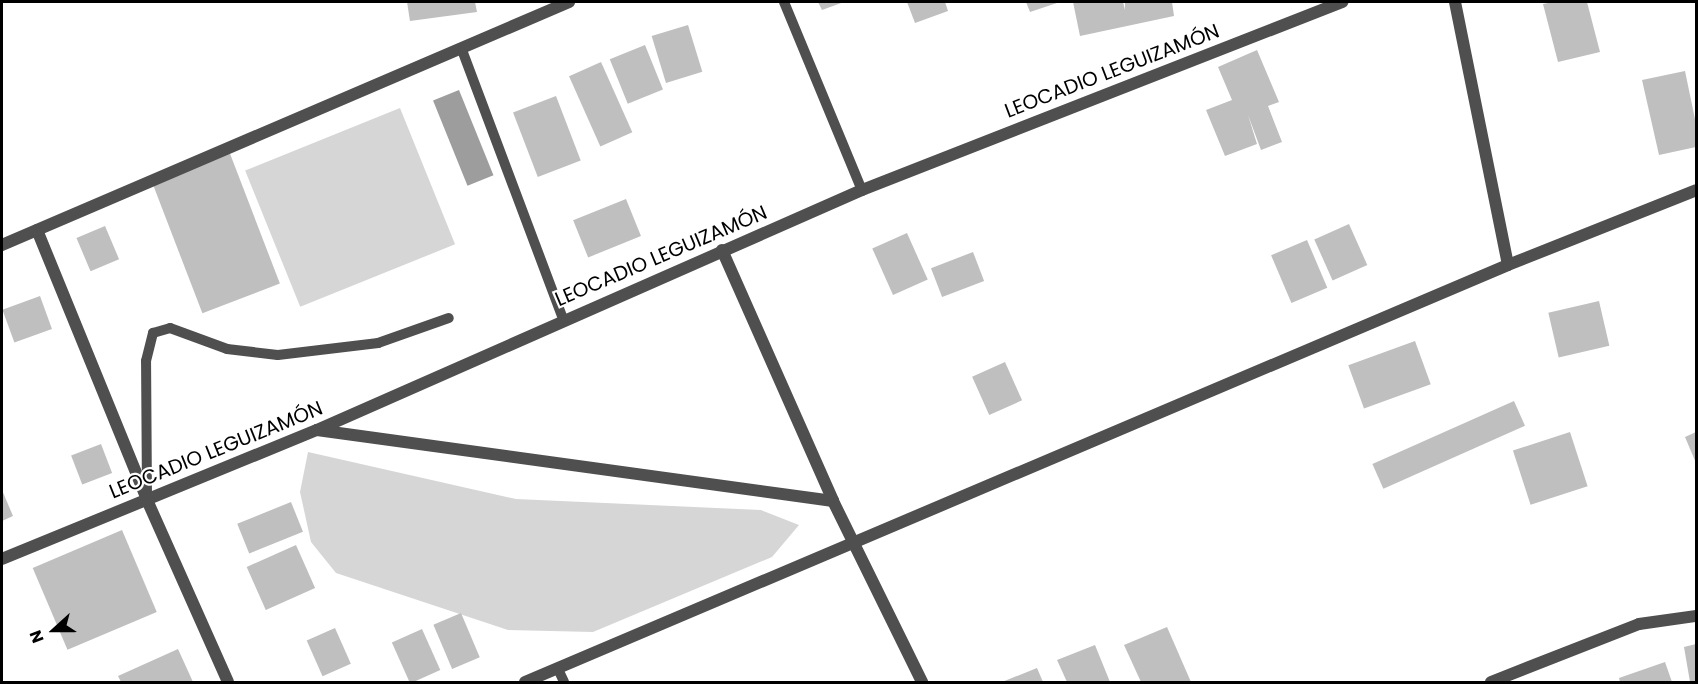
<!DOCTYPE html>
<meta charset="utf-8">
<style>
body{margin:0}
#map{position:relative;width:1698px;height:684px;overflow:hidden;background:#fff;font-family:Poppins,sans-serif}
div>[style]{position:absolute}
.green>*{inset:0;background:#d6d6d6;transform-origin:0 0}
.water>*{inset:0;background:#9d9d9d;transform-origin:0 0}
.building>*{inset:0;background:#bfbfbf;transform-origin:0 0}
.lane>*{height:10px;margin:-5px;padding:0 5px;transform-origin:5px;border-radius:5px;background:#4f4f4f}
.street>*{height:12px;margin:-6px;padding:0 6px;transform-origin:6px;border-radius:6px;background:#4f4f4f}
span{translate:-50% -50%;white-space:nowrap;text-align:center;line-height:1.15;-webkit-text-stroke:4.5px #fff;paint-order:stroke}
.street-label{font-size:20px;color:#000}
.frame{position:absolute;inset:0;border:3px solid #000;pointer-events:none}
.north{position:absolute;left:24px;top:600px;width:60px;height:60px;-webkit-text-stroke:4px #fff;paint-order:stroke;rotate:249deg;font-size:16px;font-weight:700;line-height:24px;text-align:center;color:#000}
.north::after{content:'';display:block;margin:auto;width:21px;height:27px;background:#000;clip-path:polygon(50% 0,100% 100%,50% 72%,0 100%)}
</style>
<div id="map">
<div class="green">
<div style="left:400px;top:108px;width:147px;height:167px;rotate:68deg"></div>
<div style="clip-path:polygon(308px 452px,516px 499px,761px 510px,799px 525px,772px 557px,593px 632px,508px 630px,336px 573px,311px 542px,300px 492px)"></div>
</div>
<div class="water">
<div style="left:459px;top:90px;width:92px;height:28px;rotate:68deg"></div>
</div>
<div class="building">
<div style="clip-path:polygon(407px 2px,475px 2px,477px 12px,410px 21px)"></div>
<div style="clip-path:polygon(818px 2px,844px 2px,822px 10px)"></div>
<div style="clip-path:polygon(907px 2px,945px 2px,948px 11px,915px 23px)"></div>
<div style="clip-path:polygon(1026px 2px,1060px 2px,1030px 12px)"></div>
<div style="clip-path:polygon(1073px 2px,1123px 2px,1125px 10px,1125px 2px,1172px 2px,1174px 16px,1080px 36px)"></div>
<div style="clip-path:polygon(1553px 2px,1587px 2px,1600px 52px,1558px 62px,1543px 4px)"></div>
<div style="left:688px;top:25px;width:49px;height:38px;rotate:73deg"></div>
<div style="left:645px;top:45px;width:48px;height:38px;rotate:68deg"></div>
<div style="clip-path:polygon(1257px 50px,1279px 102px,1268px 106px,1282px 142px,1261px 150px,1248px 115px,1257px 144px,1225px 156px,1206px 110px,1232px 100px,1218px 67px)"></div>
<div style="left:601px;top:62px;width:77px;height:35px;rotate:66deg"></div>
<div style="clip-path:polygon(1685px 71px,1696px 124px,1696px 147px,1659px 155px,1642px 80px)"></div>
<div style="left:556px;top:96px;width:69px;height:46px;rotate:69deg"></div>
<div style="left:229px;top:151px;width:142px;height:83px;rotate:69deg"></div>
<div style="left:626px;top:199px;width:40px;height:57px;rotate:68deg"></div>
<div style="left:1349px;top:224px;width:45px;height:38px;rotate:66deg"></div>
<div style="left:105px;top:226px;width:36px;height:31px;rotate:67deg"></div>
<div style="left:907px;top:233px;width:51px;height:38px;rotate:66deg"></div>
<div style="left:1307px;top:240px;width:52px;height:39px;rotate:67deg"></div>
<div style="left:973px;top:252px;width:31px;height:45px;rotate:69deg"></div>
<div style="left:40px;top:296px;width:35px;height:40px;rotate:70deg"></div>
<div style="left:1599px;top:301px;width:46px;height:52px;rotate:77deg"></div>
<div style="left:1415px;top:341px;width:46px;height:71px;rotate:70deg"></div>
<div style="left:1005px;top:362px;width:42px;height:36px;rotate:66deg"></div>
<div style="left:1514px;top:401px;width:27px;height:155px;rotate:66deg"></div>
<div style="left:1570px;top:432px;width:57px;height:60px;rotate:72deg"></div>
<div style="clip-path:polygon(1696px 432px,1696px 463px,1685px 437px)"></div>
<div style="left:101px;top:444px;width:31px;height:32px;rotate:69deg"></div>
<div style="clip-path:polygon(2px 490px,13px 516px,2px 521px)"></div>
<div style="left:291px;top:502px;width:32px;height:58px;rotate:68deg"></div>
<div style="left:122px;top:530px;width:89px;height:97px;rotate:67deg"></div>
<div style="left:296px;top:545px;width:47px;height:54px;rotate:66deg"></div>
<div style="left:461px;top:613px;width:48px;height:30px;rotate:67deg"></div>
<div style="clip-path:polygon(1167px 627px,1191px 682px,1141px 682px,1124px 645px)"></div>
<div style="left:335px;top:628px;width:39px;height:31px;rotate:66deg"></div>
<div style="left:422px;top:629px;width:45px;height:33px;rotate:66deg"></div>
<div style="clip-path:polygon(1696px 644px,1696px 682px,1690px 682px,1684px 647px)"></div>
<div style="clip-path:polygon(1095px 645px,1110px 682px,1067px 682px,1057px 660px)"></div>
<div style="clip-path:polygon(178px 649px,193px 682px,121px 682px,118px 676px)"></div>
<div style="clip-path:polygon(1665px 662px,1672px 682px,1620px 682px,1619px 678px)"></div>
<div style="clip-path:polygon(1037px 668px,1043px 682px,1002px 682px)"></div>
</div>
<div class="lane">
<div style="left:784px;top:2px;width:204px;rotate:67.5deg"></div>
<div style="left:462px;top:50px;width:287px;rotate:69.4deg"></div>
<div style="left:147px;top:497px;width:136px;rotate:-90.4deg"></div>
<div style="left:146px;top:361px;width:29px;rotate:-76deg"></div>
<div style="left:153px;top:333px;width:18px;rotate:-16deg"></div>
<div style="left:170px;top:328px;width:61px;rotate:20.2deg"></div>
<div style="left:227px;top:349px;width:51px;rotate:6.7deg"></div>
<div style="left:278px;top:355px;width:101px;rotate:-6.8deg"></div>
<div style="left:378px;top:343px;width:75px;rotate:-19.4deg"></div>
<div style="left:558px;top:669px;width:14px;rotate:65deg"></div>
</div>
<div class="street">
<div style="left:1455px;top:2px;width:268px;rotate:78.6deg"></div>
<div style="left:37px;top:230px;width:292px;rotate:67.8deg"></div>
<div style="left:147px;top:500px;width:199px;rotate:66deg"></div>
<div style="left:2px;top:245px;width:617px;rotate:-23.2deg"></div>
<div style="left:722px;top:250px;width:274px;rotate:66.1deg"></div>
<div style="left:833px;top:501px;width:202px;rotate:63.8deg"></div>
<div style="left:317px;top:430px;width:521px;rotate:7.83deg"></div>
<div style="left:2px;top:559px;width:340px;rotate:-22.3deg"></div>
<div style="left:317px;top:430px;width:596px;rotate:-23.77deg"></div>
<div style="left:862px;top:190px;width:516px;rotate:-21.39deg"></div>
<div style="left:525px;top:682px;width:1068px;rotate:-22.99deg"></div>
<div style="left:1508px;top:265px;width:202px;rotate:-21.7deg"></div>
<div style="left:1491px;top:682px;width:159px;rotate:-21.4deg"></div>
<div style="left:1639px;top:624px;width:58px;rotate:-8deg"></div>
</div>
<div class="street-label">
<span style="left:1112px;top:71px;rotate:-21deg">LEOCADIO LEGUIZAMÓN</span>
<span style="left:661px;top:256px;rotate:-23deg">LEOCADIO LEGUIZAMÓN</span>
<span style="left:216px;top:450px;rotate:-22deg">LEOCADIO LEGUIZAMÓN</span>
</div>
<div class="frame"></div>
<div class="north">N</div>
</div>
